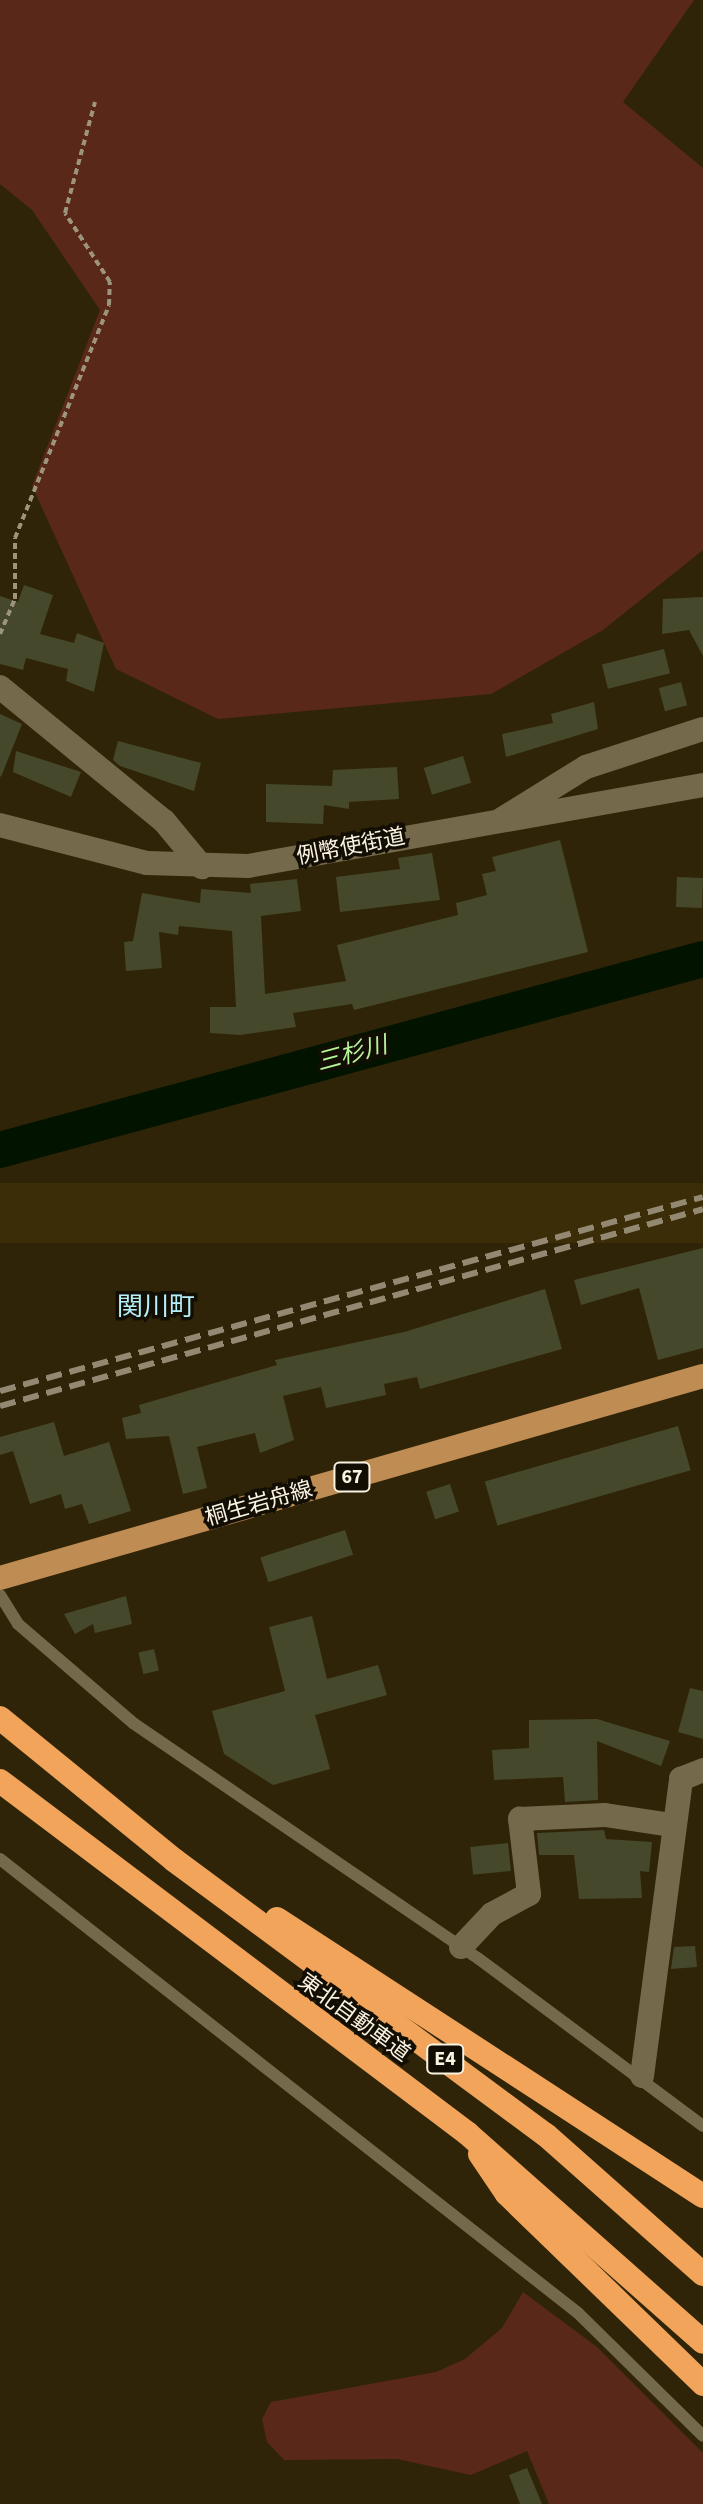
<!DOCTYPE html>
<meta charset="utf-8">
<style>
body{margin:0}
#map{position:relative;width:703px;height:2504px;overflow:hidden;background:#2f2407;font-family:"Source Sans 3","Noto Sans JP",sans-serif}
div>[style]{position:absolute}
.built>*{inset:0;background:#3b2d07;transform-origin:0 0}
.green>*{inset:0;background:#5a2818}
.river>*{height:36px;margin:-18px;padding:0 18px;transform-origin:18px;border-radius:18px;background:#021400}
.building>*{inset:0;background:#46482b;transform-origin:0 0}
.path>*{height:4px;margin-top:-2px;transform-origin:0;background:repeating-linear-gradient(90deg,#9d947e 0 6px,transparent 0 10px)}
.lane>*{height:12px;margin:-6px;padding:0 6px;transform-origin:6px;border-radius:6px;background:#75694b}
.street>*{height:24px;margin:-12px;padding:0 12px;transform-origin:12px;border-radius:12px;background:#75694b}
.secondary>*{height:24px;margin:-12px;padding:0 12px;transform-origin:12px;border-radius:12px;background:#75694b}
.primary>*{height:24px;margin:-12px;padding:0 12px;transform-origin:12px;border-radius:12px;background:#bf8c54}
.highway>*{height:24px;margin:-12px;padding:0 12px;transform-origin:12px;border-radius:12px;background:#f1a45a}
.rail>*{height:6px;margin-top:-3px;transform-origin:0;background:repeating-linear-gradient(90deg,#938972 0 16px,transparent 0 24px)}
span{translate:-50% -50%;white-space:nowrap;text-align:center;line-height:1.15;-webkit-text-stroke:7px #130e04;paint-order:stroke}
.shield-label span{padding:2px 6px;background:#130e04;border:2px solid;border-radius:6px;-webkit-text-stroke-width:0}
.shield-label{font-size:20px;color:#faf3e2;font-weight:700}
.street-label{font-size:22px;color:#faf3e2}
.water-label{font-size:24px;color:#b6f59a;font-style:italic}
.quarter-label{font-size:26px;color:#b4eef8}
</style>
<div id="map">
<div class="built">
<div style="left:703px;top:1183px;width:60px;height:730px;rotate:90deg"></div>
</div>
<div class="green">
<div style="clip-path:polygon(0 0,694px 0,623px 102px,703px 168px,703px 550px,603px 630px,491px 694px,218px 719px,116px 669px,32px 486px,100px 310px,32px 210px,0 184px)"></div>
<div style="clip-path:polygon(523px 2292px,597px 2347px,703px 2453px,703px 2504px,549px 2504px,527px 2451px,471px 2475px,397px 2459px,284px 2460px,267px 2442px,262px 2419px,271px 2402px,436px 2372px,465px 2359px,502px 2328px)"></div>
</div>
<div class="river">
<div style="left:0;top:1150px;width:728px;rotate:-15.2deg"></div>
</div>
<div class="building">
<div style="clip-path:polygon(24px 585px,53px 595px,40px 634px,74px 643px,77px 633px,104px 643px,94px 692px,66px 681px,68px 669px,26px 658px,23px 670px,0 664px,0 596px,18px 602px)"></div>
<div style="clip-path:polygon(703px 597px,703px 656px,689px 630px,662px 634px,663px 599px)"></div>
<div style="left:664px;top:649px;width:25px;height:64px;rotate:76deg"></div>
<div style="left:681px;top:682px;width:24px;height:23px;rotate:75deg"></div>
<div style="clip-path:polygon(594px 702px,598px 729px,506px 757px,502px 734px,553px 723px,551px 714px)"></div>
<div style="clip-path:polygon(0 714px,22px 724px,1px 777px,0 776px)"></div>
<div style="clip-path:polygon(118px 741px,201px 763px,194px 791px,120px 766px,113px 760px)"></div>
<div style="clip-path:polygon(16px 751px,81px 772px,71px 797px,13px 772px)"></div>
<div style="left:463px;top:756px;width:28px;height:41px;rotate:73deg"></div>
<div style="clip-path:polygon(397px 767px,399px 799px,349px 802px,349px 809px,324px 805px,323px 824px,266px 822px,266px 784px,332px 786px,333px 770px)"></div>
<div style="clip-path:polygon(560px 840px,588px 952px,354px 1010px,352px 1004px,293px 1013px,296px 1027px,240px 1035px,210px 1033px,210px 1007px,236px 1007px,232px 931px,179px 926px,178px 935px,159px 932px,162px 968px,126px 971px,124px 942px,133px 941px,142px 893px,200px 903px,201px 889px,251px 893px,250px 884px,297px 879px,301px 911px,261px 916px,265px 994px,346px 981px,337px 945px,458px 915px,456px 903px,487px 895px,482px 874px,496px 871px,492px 857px)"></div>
<div style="clip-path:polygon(432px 853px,440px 900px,340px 912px,336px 877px,400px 869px,398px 858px)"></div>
<div style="left:677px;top:877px;width:26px;height:30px;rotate:2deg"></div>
<div style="clip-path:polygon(703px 1248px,703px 1348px,658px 1360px,639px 1288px,581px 1305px,574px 1280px)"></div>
<div style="clip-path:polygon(545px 1289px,562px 1349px,420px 1389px,417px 1377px,384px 1384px,386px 1395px,326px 1408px,321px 1387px,283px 1396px,294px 1440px,260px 1453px,255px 1433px,197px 1447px,207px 1488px,183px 1494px,169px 1436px,126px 1439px,122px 1418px,141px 1413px,139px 1405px,277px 1365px,275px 1360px,404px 1332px)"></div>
<div style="clip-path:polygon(54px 1422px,64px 1456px,109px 1442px,131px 1511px,89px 1524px,82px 1504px,65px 1509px,61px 1494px,30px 1504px,13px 1451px,0 1455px,0 1437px)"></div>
<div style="left:678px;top:1426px;width:46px;height:201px;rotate:74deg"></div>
<div style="left:450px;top:1484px;width:29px;height:25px;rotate:72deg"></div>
<div style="left:345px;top:1530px;width:26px;height:89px;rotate:72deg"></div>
<div style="clip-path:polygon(126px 1596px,132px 1624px,95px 1633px,93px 1624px,75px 1634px,64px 1614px)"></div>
<div style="clip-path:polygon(312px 1616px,327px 1679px,378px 1665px,387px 1695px,315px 1715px,330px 1769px,273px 1785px,224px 1754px,212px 1711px,285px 1691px,269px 1627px)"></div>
<div style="left:154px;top:1649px;width:22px;height:16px;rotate:77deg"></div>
<div style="clip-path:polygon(690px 1688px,703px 1691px,703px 1739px,678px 1732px)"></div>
<div style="clip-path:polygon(597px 1719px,670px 1741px,661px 1766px,597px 1741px,598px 1800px,565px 1802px,563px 1777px,494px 1780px,492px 1750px,529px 1748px,529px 1720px)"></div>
<div style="clip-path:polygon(604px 1830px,606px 1839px,652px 1842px,649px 1872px,640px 1871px,642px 1898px,579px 1899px,574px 1855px,539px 1855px,537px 1833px)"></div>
<div style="left:508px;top:1843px;width:28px;height:38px;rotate:84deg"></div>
<div style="clip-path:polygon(695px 1946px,697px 1967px,671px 1969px,674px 1947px)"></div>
<div style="clip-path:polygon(527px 2468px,542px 2504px,520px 2504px,509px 2475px)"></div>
</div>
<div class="path">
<div style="left:0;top:634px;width:38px;rotate:-67deg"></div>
<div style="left:15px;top:599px;width:61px;rotate:-90deg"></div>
<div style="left:15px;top:538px;width:251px;rotate:-68deg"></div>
<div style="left:109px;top:305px;width:23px;rotate:-88deg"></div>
<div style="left:110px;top:282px;width:82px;rotate:-123.1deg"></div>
<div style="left:65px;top:213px;width:115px;rotate:-74.9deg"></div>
</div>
<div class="lane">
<div style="left:0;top:1595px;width:34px;rotate:58deg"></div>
<div style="left:18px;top:1624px;width:152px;rotate:40.7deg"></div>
<div style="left:133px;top:1723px;width:419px;rotate:34.3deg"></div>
<div style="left:479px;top:1959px;width:279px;rotate:36.7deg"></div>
<div style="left:0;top:1859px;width:735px;rotate:38.15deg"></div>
<div style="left:578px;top:2313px;width:175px;rotate:44.5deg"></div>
</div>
<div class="street">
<div style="left:0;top:687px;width:212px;rotate:39.3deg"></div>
<div style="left:164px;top:821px;width:60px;rotate:50.4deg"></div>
<div style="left:502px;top:819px;width:99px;rotate:-31.8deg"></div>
<div style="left:586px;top:767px;width:123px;rotate:-18deg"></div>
<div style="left:461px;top:1947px;width:45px;rotate:-46.8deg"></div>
<div style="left:492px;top:1914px;width:42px;rotate:-28.4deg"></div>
<div style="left:529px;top:1894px;width:76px;rotate:-96.8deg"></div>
<div style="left:520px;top:1819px;width:85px;rotate:-2.7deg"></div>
<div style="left:605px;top:1815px;width:68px;rotate:8.5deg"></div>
<div style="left:642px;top:2076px;width:300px;rotate:-82.5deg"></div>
<div style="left:681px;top:1779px;width:24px;rotate:-22deg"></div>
</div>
<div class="secondary">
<div style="left:0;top:825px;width:152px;rotate:14.5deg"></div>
<div style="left:147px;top:863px;width:101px;rotate:1.7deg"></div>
<div style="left:248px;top:866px;width:462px;rotate:-10.1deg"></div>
</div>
<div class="primary">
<div style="left:0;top:1578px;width:731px;rotate:-16.03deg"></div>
</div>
<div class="highway">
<div style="left:0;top:1718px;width:225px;rotate:39.2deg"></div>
<div style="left:174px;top:1860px;width:463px;rotate:36.5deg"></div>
<div style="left:546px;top:2135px;width:210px;rotate:41.5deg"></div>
<div style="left:0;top:1781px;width:585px;rotate:37.01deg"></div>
<div style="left:467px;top:2133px;width:315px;rotate:41.5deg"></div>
<div style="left:277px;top:1919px;width:508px;rotate:33.03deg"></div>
<div style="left:480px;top:2154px;width:48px;rotate:56deg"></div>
<div style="left:507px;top:2194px;width:273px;rotate:44.1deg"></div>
</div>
<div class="rail">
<div style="left:0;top:1391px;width:729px;rotate:-15.43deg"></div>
<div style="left:0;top:1406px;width:730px;rotate:-15.65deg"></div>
</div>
<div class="shield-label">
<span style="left:352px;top:1477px">67</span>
<span style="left:445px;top:2059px">E4</span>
</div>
<div class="street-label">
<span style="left:351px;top:847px;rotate:-11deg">例幣使街道</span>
<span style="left:259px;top:1504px;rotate:-16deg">桐生岩舟線</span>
<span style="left:354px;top:2018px;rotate:36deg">東北自動車道</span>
</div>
<div class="water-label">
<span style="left:352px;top:1054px;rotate:-15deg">三杉川</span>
</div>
<div class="quarter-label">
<span style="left:156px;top:1307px">関川町</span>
</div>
</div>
